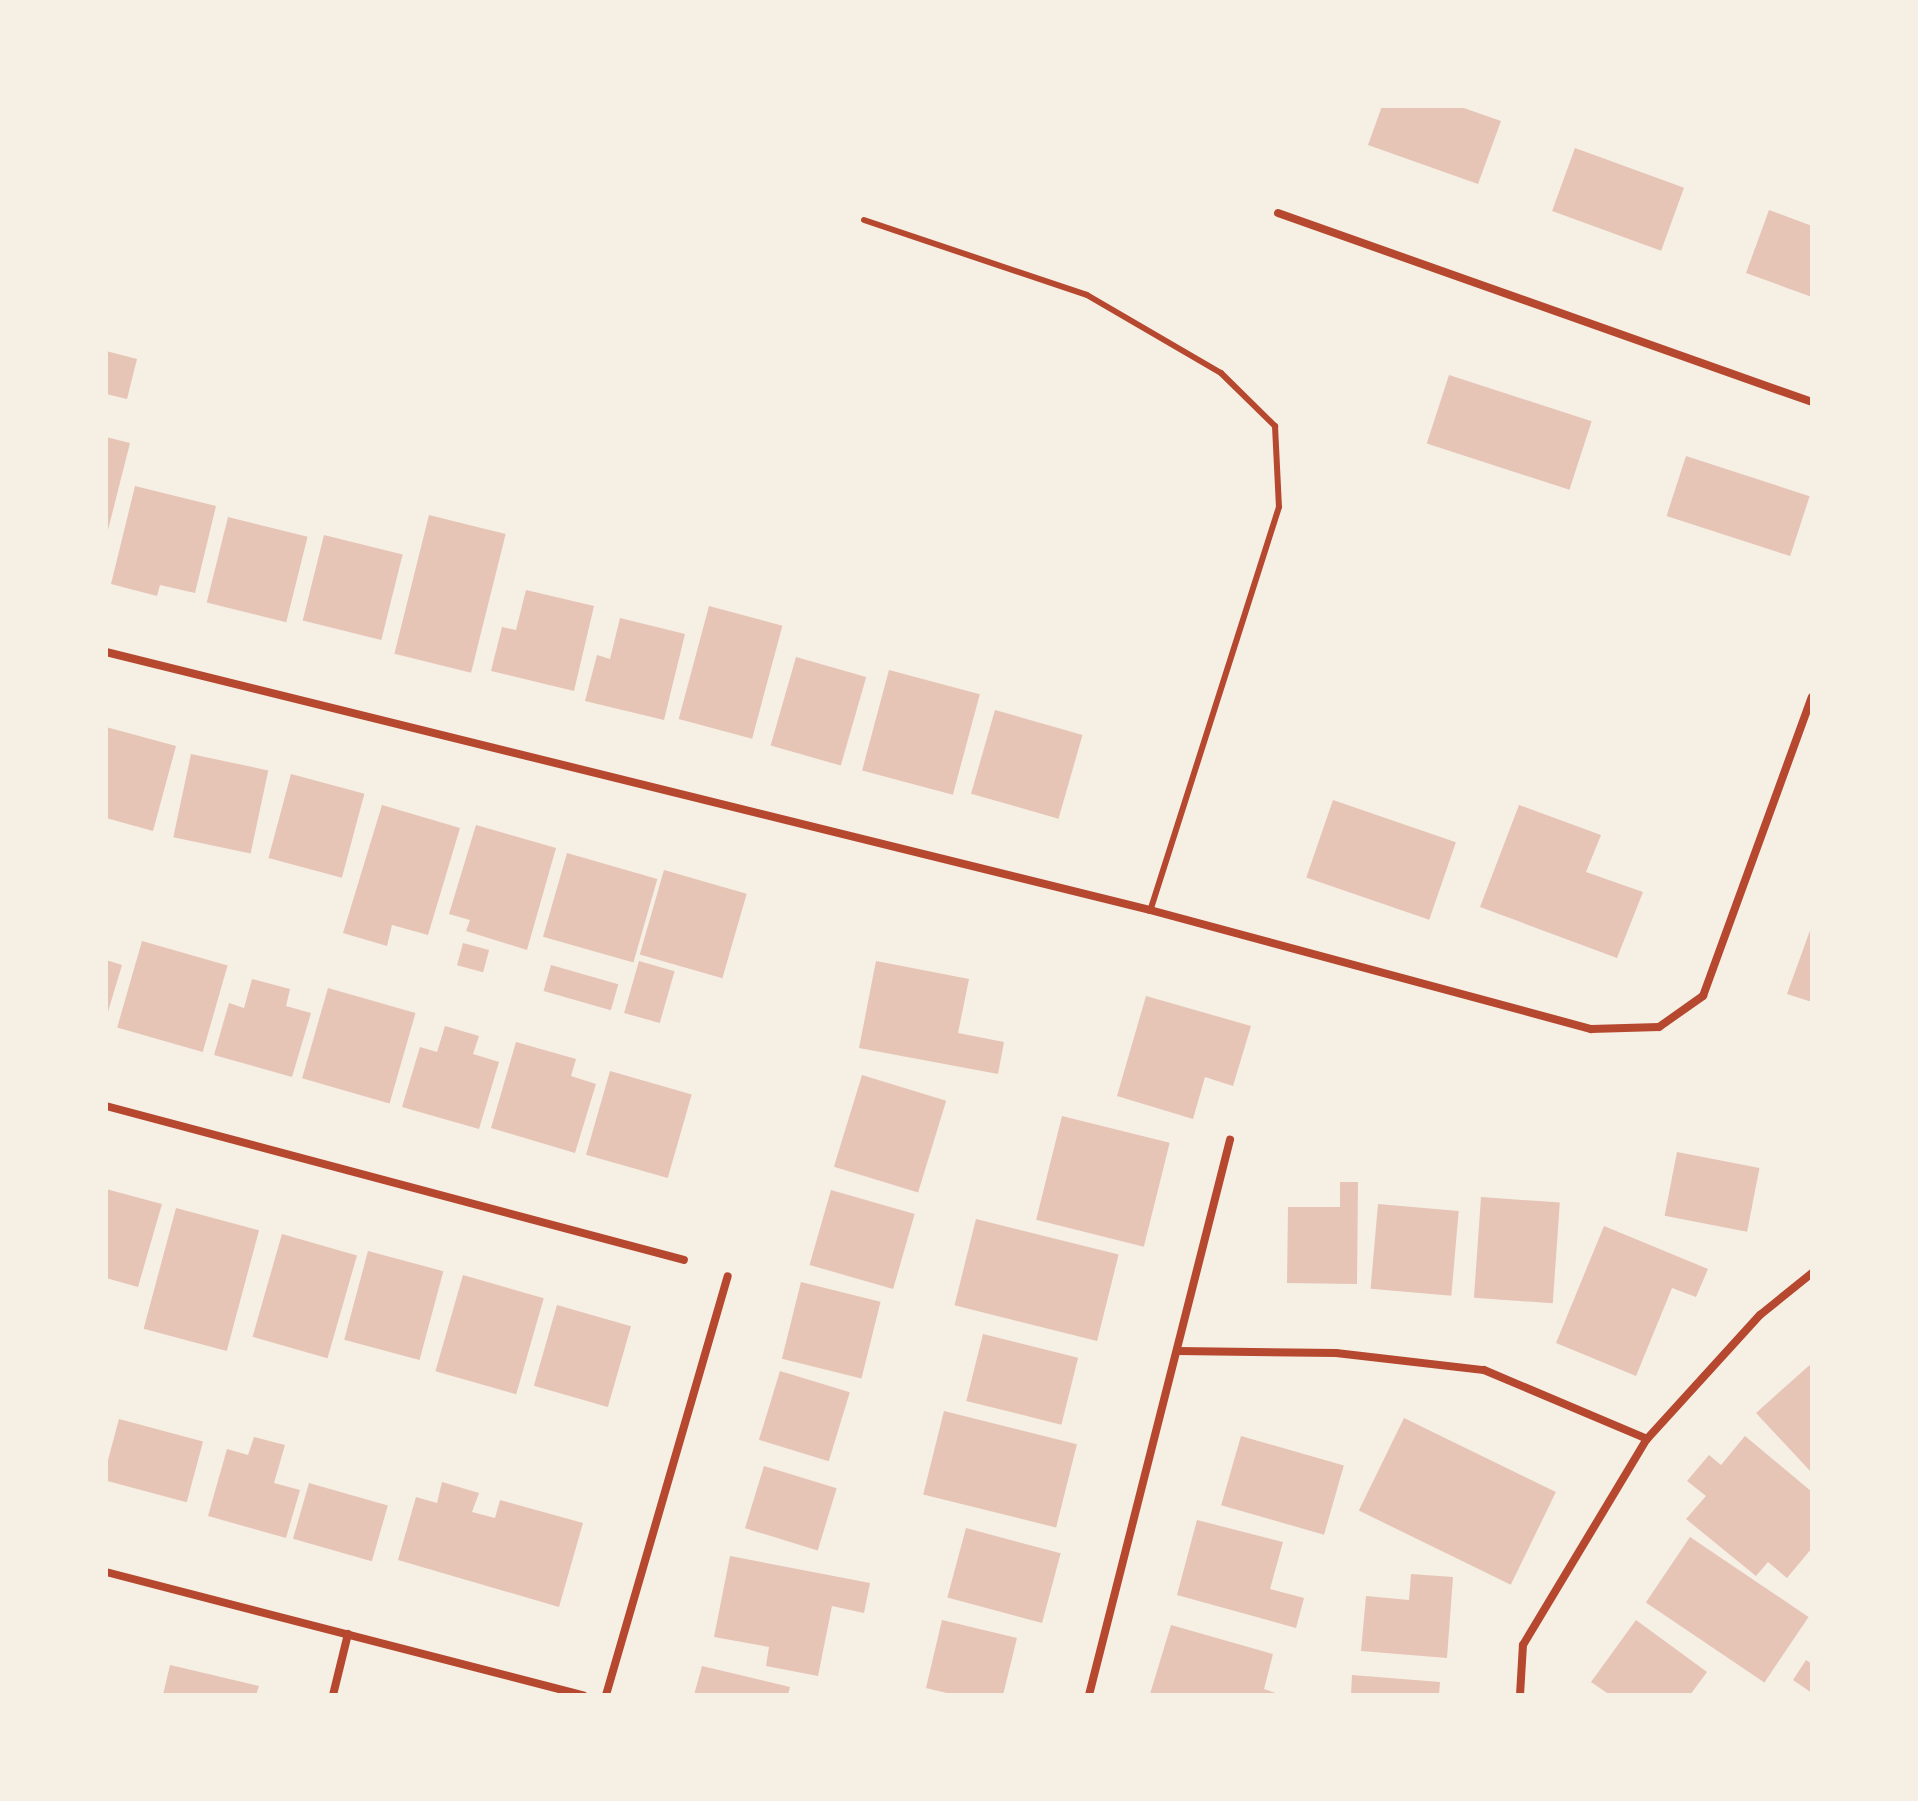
<!DOCTYPE html>
<style>
body{margin:0}
#map{position:relative;width:1918px;height:1801px;overflow:hidden;background:#f6efe4;font-family:Barlow,sans-serif}
div>[style]{position:absolute}
.building>*{inset:0;background:#e6c5b7;transform-origin:0 0}
.service>*{height:6px;margin:-3px;padding:0 3px;transform-origin:3px;border-radius:3px;background:#b5482f}
.minor>*{height:8px;margin:-4px;padding:0 4px;transform-origin:4px;border-radius:4px;background:#b5482f}
span{translate:-50% -50%;white-space:nowrap;text-align:center;line-height:1.15;-webkit-text-stroke:6px #f6efe4;paint-order:stroke}
.frame{position:absolute;inset:0;border:108px solid #f6efe4;pointer-events:none}
</style>
<div id="map">
<div class="building">
<div style="clip-path:polygon(1382px 106px,1458px 106px,1501px 121px,1478px 184px,1368px 145px)"></div>
<div style="left:1575px;top:148px;width:116px;height:67px;rotate:20deg"></div>
<div style="clip-path:polygon(1769px 210px,1812px 226px,1812px 297px,1746px 273px)"></div>
<div style="clip-path:polygon(106px 351px,137px 359px,127px 399px,106px 394px)"></div>
<div style="left:1449px;top:375px;width:150px;height:72px;rotate:18deg"></div>
<div style="clip-path:polygon(106px 437px,130px 443px,107px 534px,106px 534px)"></div>
<div style="left:1686px;top:456px;width:130px;height:63px;rotate:18deg"></div>
<div style="clip-path:polygon(135px 486px,216px 506px,195px 593px,160px 585px,157px 596px,111px 584px)"></div>
<div style="left:429px;top:515px;width:79px;height:143px;rotate:14deg"></div>
<div style="left:228px;top:517px;width:82px;height:88px;rotate:14deg"></div>
<div style="left:324px;top:535px;width:81px;height:88px;rotate:14deg"></div>
<div style="clip-path:polygon(526px 590px,594px 606px,574px 691px,491px 671px,502px 627px,516px 630px)"></div>
<div style="left:709px;top:606px;width:76px;height:117px;rotate:15deg"></div>
<div style="clip-path:polygon(620px 618px,685px 634px,664px 720px,585px 701px,597px 655px,610px 659px)"></div>
<div style="left:796px;top:657px;width:73px;height:92px;rotate:16deg"></div>
<div style="left:889px;top:670px;width:94px;height:104px;rotate:15deg"></div>
<div style="left:995px;top:710px;width:91px;height:87px;rotate:16deg"></div>
<div style="clip-path:polygon(106px 727px,176px 746px,153px 831px,106px 818px)"></div>
<div style="left:191px;top:754px;width:79px;height:85px;rotate:12deg"></div>
<div style="left:291px;top:774px;width:76px;height:87px;rotate:15deg"></div>
<div style="left:1333px;top:800px;width:130px;height:82px;rotate:19deg"></div>
<div style="clip-path:polygon(382px 805px,460px 828px,428px 935px,392px 925px,387px 946px,343px 933px)"></div>
<div style="clip-path:polygon(1519px 805px,1601px 835px,1586px 872px,1643px 892px,1617px 958px,1480px 907px)"></div>
<div style="clip-path:polygon(476px 825px,556px 848px,527px 950px,466px 931px,470px 920px,449px 914px)"></div>
<div style="left:567px;top:853px;width:94px;height:87px;rotate:16deg"></div>
<div style="left:664px;top:870px;width:86px;height:88px;rotate:16deg"></div>
<div style="clip-path:polygon(1812px 925px,1812px 1002px,1787px 994px)"></div>
<div style="left:142px;top:941px;width:89px;height:90px;rotate:16deg"></div>
<div style="left:463px;top:943px;width:27px;height:23px;rotate:15deg"></div>
<div style="clip-path:polygon(106px 960px,122px 965px,107px 1015px,106px 1015px)"></div>
<div style="left:639px;top:961px;width:37px;height:54px;rotate:16deg"></div>
<div style="clip-path:polygon(876px 961px,969px 979px,958px 1033px,1004px 1042px,998px 1074px,859px 1048px)"></div>
<div style="left:551px;top:965px;width:70px;height:27px;rotate:16deg"></div>
<div style="clip-path:polygon(252px 979px,290px 989px,286px 1006px,311px 1013px,292px 1077px,214px 1055px,229px 1003px,244px 1008px)"></div>
<div style="left:328px;top:988px;width:91px;height:94px;rotate:16deg"></div>
<div style="clip-path:polygon(1146px 996px,1251px 1026px,1233px 1086px,1205px 1077px,1193px 1119px,1117px 1096px)"></div>
<div style="clip-path:polygon(445px 1026px,479px 1036px,473px 1054px,499px 1062px,479px 1129px,402px 1107px,420px 1047px,437px 1052px)"></div>
<div style="clip-path:polygon(516px 1042px,576px 1059px,571px 1076px,596px 1084px,575px 1153px,491px 1128px)"></div>
<div style="left:610px;top:1071px;width:85px;height:87px;rotate:16deg"></div>
<div style="left:862px;top:1075px;width:88px;height:96px;rotate:17deg"></div>
<div style="left:1062px;top:1116px;width:111px;height:107px;rotate:14deg"></div>
<div style="left:1677px;top:1152px;width:84px;height:65px;rotate:11deg"></div>
<div style="clip-path:polygon(1340px 1182px,1358px 1182px,1357px 1284px,1287px 1283px,1288px 1207px,1340px 1207px)"></div>
<div style="clip-path:polygon(106px 1189px,162px 1204px,138px 1287px,106px 1278px)"></div>
<div style="left:831px;top:1190px;width:87px;height:78px;rotate:16deg"></div>
<div style="left:1481px;top:1197px;width:79px;height:101px;rotate:4deg"></div>
<div style="left:1378px;top:1204px;width:81px;height:85px;rotate:5deg"></div>
<div style="left:176px;top:1208px;width:86px;height:125px;rotate:15deg"></div>
<div style="left:976px;top:1219px;width:147px;height:89px;rotate:14deg"></div>
<div style="clip-path:polygon(1604px 1226px,1708px 1269px,1696px 1297px,1672px 1288px,1636px 1376px,1556px 1343px)"></div>
<div style="left:282px;top:1234px;width:78px;height:107px;rotate:16deg"></div>
<div style="left:368px;top:1251px;width:78px;height:92px;rotate:15deg"></div>
<div style="left:463px;top:1275px;width:84px;height:100px;rotate:16deg"></div>
<div style="left:801px;top:1282px;width:82px;height:79px;rotate:14deg"></div>
<div style="left:557px;top:1305px;width:77px;height:84px;rotate:16deg"></div>
<div style="left:983px;top:1334px;width:98px;height:69px;rotate:14deg"></div>
<div style="clip-path:polygon(1812px 1363px,1812px 1473px,1756px 1413px)"></div>
<div style="left:780px;top:1371px;width:73px;height:72px;rotate:17deg"></div>
<div style="left:944px;top:1411px;width:137px;height:86px;rotate:14deg"></div>
<div style="left:1404px;top:1418px;width:169px;height:103px;rotate:26deg"></div>
<div style="left:119px;top:1419px;width:87px;height:63px;rotate:15deg"></div>
<div style="left:1241px;top:1436px;width:107px;height:72px;rotate:16deg"></div>
<div style="clip-path:polygon(1745px 1436px,1812px 1492px,1812px 1548px,1787px 1578px,1768px 1562px,1756px 1576px,1686px 1519px,1706px 1496px,1687px 1481px,1709px 1455px,1721px 1465px)"></div>
<div style="clip-path:polygon(254px 1437px,285px 1445px,274px 1483px,300px 1490px,286px 1538px,208px 1516px,227px 1449px,248px 1455px)"></div>
<div style="left:764px;top:1466px;width:76px;height:65px;rotate:17deg"></div>
<div style="clip-path:polygon(442px 1482px,479px 1493px,472px 1512px,495px 1518px,500px 1500px,583px 1523px,559px 1607px,398px 1560px,416px 1497px,437px 1503px)"></div>
<div style="left:309px;top:1483px;width:82px;height:58px;rotate:16deg"></div>
<div style="clip-path:polygon(1197px 1520px,1283px 1542px,1270px 1589px,1304px 1598px,1296px 1628px,1177px 1595px)"></div>
<div style="left:966px;top:1528px;width:98px;height:72px;rotate:15deg"></div>
<div style="left:1690px;top:1537px;width:143px;height:79px;rotate:34deg"></div>
<div style="clip-path:polygon(730px 1556px,870px 1583px,864px 1613px,832px 1606px,818px 1676px,766px 1666px,769px 1647px,714px 1637px)"></div>
<div style="clip-path:polygon(1411px 1574px,1453px 1577px,1447px 1658px,1361px 1651px,1366px 1596px,1409px 1600px)"></div>
<div style="clip-path:polygon(942px 1620px,1017px 1638px,1003px 1695px,955px 1695px,926px 1688px)"></div>
<div style="clip-path:polygon(1636px 1620px,1707px 1672px,1690px 1695px,1610px 1695px,1591px 1682px)"></div>
<div style="clip-path:polygon(1171px 1625px,1273px 1654px,1264px 1689px,1281px 1695px,1150px 1694px)"></div>
<div style="clip-path:polygon(1806px 1660px,1812px 1664px,1812px 1693px,1793px 1680px)"></div>
<div style="clip-path:polygon(170px 1665px,259px 1686px,256px 1695px,163px 1695px)"></div>
<div style="clip-path:polygon(702px 1666px,790px 1687px,788px 1695px,694px 1695px)"></div>
<div style="clip-path:polygon(1352px 1675px,1440px 1682px,1439px 1695px,1351px 1695px)"></div>
</div>
<div class="service">
<div style="left:864px;top:220px;width:235px;rotate:18.6deg"></div>
<div style="left:1087px;top:295px;width:155px;rotate:30.2deg"></div>
<div style="left:1221px;top:373px;width:76px;rotate:44.5deg"></div>
<div style="left:1275px;top:426px;width:81px;rotate:87.2deg"></div>
<div style="left:1279px;top:507px;width:423px;rotate:107.7deg"></div>
</div>
<div class="minor">
<div style="left:1278px;top:213px;width:566px;rotate:19.49deg"></div>
<div style="left:106px;top:652px;width:1075px;rotate:13.88deg"></div>
<div style="left:1150px;top:910px;width:457px;rotate:15.1deg"></div>
<div style="left:1591px;top:1029px;width:68px;rotate:-1.7deg"></div>
<div style="left:1659px;top:1027px;width:54px;rotate:-35.2deg"></div>
<div style="left:1703px;top:996px;width:318px;rotate:-70deg"></div>
<div style="left:106px;top:1106px;width:598px;rotate:14.92deg"></div>
<div style="left:1177px;top:1351px;width:159px;rotate:0.7deg"></div>
<div style="left:1336px;top:1353px;width:149px;rotate:6.6deg"></div>
<div style="left:1484px;top:1370px;width:177px;rotate:22.9deg"></div>
<div style="left:106px;top:1572px;width:493px;rotate:14.5deg"></div>
<div style="left:333px;top:1695px;width:63px;rotate:-76.2deg"></div>
<div style="left:606px;top:1695px;width:436px;rotate:-73.8deg"></div>
<div style="left:1089px;top:1695px;width:573px;rotate:-75.75deg"></div>
<div style="left:1520px;top:1695px;width:50px;rotate:-86.6deg"></div>
<div style="left:1523px;top:1645px;width:240px;rotate:-59deg"></div>
<div style="left:1647px;top:1439px;width:168px;rotate:-47.7deg"></div>
<div style="left:1760px;top:1315px;width:67px;rotate:-38.9deg"></div>
</div>
<div class="frame"></div>
</div>
